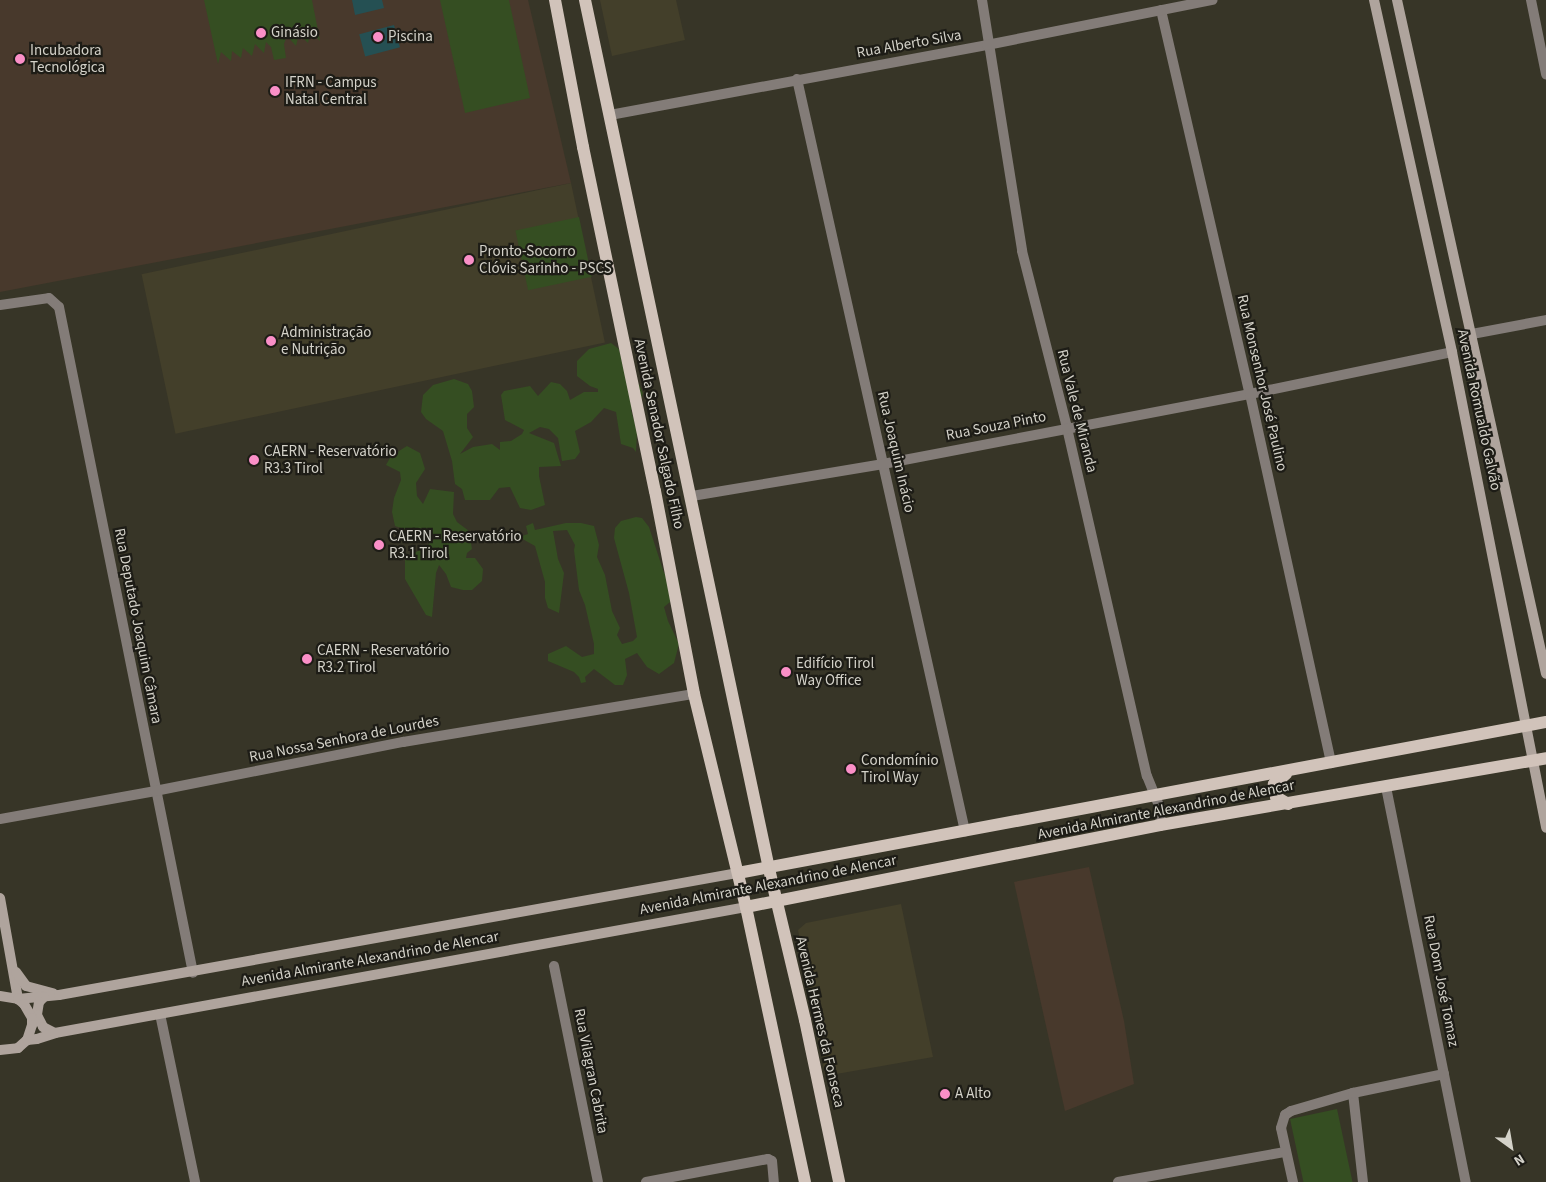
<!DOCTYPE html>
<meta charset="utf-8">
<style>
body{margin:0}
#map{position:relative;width:1546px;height:1182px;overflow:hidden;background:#373527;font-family:"Source Sans 3",sans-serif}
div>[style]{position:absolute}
.built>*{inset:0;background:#433f2a;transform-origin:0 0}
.education>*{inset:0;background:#48392c}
.green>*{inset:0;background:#354e22;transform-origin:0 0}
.water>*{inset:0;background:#255053;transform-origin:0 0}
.minor>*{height:10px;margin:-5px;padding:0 5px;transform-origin:5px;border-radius:5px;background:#837c78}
.tertiary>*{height:10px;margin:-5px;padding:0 5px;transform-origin:5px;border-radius:5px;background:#837c78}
.secondary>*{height:10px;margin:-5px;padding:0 5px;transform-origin:5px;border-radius:5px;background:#afa49d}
.primary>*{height:12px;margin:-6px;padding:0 6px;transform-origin:6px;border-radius:6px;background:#d1c3ba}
.dots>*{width:14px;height:14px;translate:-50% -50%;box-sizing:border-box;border:2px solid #1d1c16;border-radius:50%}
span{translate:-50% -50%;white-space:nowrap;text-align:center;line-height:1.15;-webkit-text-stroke:4.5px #1d1c16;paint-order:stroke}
.poi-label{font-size:15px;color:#d4d2c9}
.left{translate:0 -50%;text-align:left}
.street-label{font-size:15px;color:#d4d2c9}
.north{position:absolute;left:1486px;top:1122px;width:50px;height:50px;-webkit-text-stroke:4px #1d1c16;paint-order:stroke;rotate:148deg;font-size:14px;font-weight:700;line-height:20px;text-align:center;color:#d4d2c9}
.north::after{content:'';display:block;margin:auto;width:18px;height:22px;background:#d4d2c9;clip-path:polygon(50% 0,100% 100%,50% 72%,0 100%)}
</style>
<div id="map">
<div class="built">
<div style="clip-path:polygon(600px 0,676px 0,685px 40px,612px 56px)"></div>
<div style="left:571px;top:183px;width:163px;height:439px;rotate:78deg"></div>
<div style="clip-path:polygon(901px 904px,933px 1057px,825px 1076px,798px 930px,806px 923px)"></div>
</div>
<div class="education">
<div style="clip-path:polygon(0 0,528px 0,571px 183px,0 292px)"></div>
<div style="clip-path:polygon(1089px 867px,1124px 1021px,1134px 1084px,1065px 1111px,1014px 882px)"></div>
</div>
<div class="green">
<div style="clip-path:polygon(204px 0,312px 0,320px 41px,311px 32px,308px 43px,299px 34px,296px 46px,287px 36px,284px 44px,286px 58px,274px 60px,271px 47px,266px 42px,264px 53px,255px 44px,252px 56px,243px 48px,241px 58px,232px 51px,231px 61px,221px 52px,218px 64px)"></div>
<div style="clip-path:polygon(440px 0,509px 0,530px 98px,465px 113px)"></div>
<div style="left:579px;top:217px;width:61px;height:65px;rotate:78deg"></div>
<div style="clip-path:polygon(611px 343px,619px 349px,626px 378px,639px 384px,643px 393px,641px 400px,631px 410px,637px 431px,636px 452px,633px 448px,621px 444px,616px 412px,604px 408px,591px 422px,575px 431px,580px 452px,575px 459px,562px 461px,558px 438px,549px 429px,540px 427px,529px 433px,554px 443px,561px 466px,539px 467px,539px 476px,545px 505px,531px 510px,520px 508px,510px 487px,499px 488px,490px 500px,465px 500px,462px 489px,455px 484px,452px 461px,443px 431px,426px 419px,421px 412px,423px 395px,433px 385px,454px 379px,468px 384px,472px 391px,474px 407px,467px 414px,467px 428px,473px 437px,460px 454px,473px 447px,492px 444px,500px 450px,500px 442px,511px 441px,522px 434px,524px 430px,505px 420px,501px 395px,504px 391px,530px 386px,538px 396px,551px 382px,560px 384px,567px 391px,570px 400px,584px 392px,598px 392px,598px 389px,590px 386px,577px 376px,577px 361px,589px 349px)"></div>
<div style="clip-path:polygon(407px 446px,420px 453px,425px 469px,416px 483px,417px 496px,423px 504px,430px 489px,454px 492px,453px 514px,457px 522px,469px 531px,472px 549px,467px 553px,466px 558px,475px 558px,483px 569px,482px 581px,472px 590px,463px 590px,451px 587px,446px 574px,439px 565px,436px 573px,432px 617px,426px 615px,405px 579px,405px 559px,432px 542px,436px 536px,424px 528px,412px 532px,395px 526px,392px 512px,394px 498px,401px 480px,400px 472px,386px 465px,391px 456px)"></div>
<div style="clip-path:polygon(636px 517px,642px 518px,649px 527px,664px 573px,678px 578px,681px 593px,664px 607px,668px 621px,679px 644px,674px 663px,659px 674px,647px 667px,637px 653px,625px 659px,627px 675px,623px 685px,615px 685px,594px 669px,585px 677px,586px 682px,581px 683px,579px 677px,574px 672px,548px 661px,548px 654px,566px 646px,582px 657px,594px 654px,594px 644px,585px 605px,579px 590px,574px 550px,575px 545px,567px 530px,553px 531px,558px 559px,564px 573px,559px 613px,548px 608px,545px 598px,545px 582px,535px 546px,519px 537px,528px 534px,526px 526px,533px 523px,535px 530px,566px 523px,581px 523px,594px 526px,599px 545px,597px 557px,605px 575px,612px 611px,620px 628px,617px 635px,622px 644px,633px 641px,637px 637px,629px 593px,614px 538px,615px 528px,621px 521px)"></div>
<div style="left:1337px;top:1109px;width:75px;height:48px;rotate:78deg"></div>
</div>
<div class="water">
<div style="clip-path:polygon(352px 0,382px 0,384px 8px,355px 15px)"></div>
<div style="left:394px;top:25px;width:23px;height:36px;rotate:75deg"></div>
</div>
<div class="minor">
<div style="left:982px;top:0;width:254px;rotate:80.9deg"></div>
<div style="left:1022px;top:251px;width:183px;rotate:75.7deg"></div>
<div style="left:1067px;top:428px;width:357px;rotate:77.1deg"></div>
<div style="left:1147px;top:776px;width:38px;rotate:68deg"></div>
<div style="left:1161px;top:811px;width:14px;rotate:94deg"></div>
<div style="left:1531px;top:0;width:76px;rotate:78.5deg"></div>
<div style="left:1161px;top:10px;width:394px;rotate:77deg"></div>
<div style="left:1250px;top:394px;width:378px;rotate:77.6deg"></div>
<div style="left:797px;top:79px;width:771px;rotate:77.41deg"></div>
<div style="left:0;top:305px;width:49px;rotate:-8.1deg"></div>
<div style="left:49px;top:298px;width:13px;rotate:42deg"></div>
<div style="left:59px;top:307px;width:679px;rotate:78.62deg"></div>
<div style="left:1472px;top:334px;width:75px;rotate:-10.7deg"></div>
<div style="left:692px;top:496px;width:194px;rotate:-9.5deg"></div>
<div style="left:883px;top:464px;width:374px;rotate:-10.8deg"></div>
<div style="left:1250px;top:394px;width:206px;rotate:-11.7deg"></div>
<div style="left:1386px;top:787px;width:403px;rotate:78.6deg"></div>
<div style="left:0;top:819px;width:158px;rotate:-10.2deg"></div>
<div style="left:155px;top:791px;width:253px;rotate:-11.2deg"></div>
<div style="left:403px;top:742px;width:295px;rotate:-9.4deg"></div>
<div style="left:554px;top:966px;width:220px;rotate:78.5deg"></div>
<div style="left:160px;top:1014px;width:172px;rotate:78.2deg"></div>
<div style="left:1353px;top:1093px;width:90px;rotate:83.6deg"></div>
<div style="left:646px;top:1182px;width:124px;rotate:-10.7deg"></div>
<div style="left:768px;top:1159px;width:4px;rotate:27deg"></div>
<div style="left:772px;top:1161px;width:21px;rotate:85deg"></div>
<div style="left:1118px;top:1182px;width:170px;rotate:-10.2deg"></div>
<div style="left:1293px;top:1182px;width:55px;rotate:-102.5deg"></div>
<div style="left:1281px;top:1128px;width:14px;rotate:-73deg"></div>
<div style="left:1285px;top:1115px;width:7px;rotate:-34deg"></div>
<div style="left:1291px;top:1111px;width:65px;rotate:-16.2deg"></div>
<div style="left:1353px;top:1093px;width:93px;rotate:-11.8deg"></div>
</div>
<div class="tertiary">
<div style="left:610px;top:115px;width:383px;rotate:-10.5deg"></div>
<div style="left:987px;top:45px;width:230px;rotate:-11.3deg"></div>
</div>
<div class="secondary">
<div style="left:1374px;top:0;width:361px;rotate:77.5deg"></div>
<div style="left:1452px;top:352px;width:485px;rotate:78.8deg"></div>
<div style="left:1397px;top:0;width:690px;rotate:77.53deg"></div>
<div style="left:0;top:898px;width:103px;rotate:79.9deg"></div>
<div style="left:16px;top:972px;width:17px;rotate:54deg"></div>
<div style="left:26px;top:986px;width:28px;rotate:15deg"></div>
<div style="left:0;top:996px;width:18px;rotate:9deg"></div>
<div style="left:18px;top:999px;width:41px;rotate:-5.6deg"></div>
<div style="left:59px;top:995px;width:690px;rotate:-10.19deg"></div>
<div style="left:44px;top:997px;width:7px;rotate:135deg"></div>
<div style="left:39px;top:1002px;width:13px;rotate:99deg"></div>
<div style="left:37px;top:1015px;width:13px;rotate:63deg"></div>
<div style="left:43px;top:1027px;width:13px;rotate:27deg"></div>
<div style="left:18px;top:999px;width:8px;rotate:40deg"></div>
<div style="left:24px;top:1004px;width:16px;rotate:60deg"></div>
<div style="left:32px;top:1018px;width:7px;rotate:90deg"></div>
<div style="left:32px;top:1025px;width:16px;rotate:108deg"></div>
<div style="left:0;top:1050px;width:18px;rotate:-6deg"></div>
<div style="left:18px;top:1048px;width:12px;rotate:-42deg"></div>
<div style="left:27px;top:1040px;width:10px;rotate:-6deg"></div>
<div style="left:37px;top:1039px;width:19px;rotate:-18deg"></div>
<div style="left:55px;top:1033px;width:702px;rotate:-10.33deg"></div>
</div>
<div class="primary">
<div style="left:555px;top:0;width:150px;rotate:79.2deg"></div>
<div style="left:583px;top:147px;width:351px;rotate:78.2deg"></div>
<div style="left:655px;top:491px;width:207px;rotate:79.1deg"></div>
<div style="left:694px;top:694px;width:219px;rotate:76.3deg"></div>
<div style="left:746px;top:907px;width:281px;rotate:77.9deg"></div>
<div style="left:585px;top:0;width:888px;rotate:78.04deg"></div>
<div style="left:769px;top:869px;width:155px;rotate:76.6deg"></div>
<div style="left:805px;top:1020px;width:166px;rotate:78.1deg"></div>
<div style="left:1286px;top:774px;width:16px;rotate:140deg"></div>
<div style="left:1274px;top:784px;width:13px;rotate:81deg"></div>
<div style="left:1276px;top:797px;width:14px;rotate:30deg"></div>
<div style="left:738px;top:873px;width:822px;rotate:-10.59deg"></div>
<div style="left:746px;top:907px;width:422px;rotate:-11.2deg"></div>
<div style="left:1160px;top:825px;width:392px;rotate:-9.8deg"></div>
</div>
<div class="dots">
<div style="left:261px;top:33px;background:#fa8fc7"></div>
<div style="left:378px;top:37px;background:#fa8fc7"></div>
<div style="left:20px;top:59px;background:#fa8fc7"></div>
<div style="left:275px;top:91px;background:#fa8fc7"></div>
<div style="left:469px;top:260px;background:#fa8fc7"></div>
<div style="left:271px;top:341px;background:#fa8fc7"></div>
<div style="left:254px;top:460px;background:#fa8fc7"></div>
<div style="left:379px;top:545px;background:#fa8fc7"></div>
<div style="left:307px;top:659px;background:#fa8fc7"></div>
<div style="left:786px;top:672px;background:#fa8fc7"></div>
<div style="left:851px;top:769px;background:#fa8fc7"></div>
<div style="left:945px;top:1094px;background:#fa8fc7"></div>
</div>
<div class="poi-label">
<span class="left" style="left:271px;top:33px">Ginásio</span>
<span class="left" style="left:388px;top:37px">Piscina</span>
<span class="left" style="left:30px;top:59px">Incubadora<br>Tecnológica</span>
<span class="left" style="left:285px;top:91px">IFRN - Campus<br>Natal Central</span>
<span class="left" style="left:479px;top:260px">Pronto-Socorro<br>Clóvis Sarinho - PSCS</span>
<span class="left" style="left:281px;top:341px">Administração<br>e Nutrição</span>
<span class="left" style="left:264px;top:460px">CAERN - Reservatório<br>R3.3 Tirol</span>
<span class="left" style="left:389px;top:545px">CAERN - Reservatório<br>R3.1 Tirol</span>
<span class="left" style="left:317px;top:659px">CAERN - Reservatório<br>R3.2 Tirol</span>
<span class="left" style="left:796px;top:672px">Edifício Tirol<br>Way Office</span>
<span class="left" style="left:861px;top:769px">Condomínio<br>Tirol Way</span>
<span class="left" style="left:955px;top:1094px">A Alto</span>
</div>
<div class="street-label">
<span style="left:909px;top:44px;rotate:-10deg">Rua Alberto Silva</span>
<span style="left:1262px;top:383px;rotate:77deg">Rua Monsenhor José Paulino</span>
<span style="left:1479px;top:410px;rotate:78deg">Avenida Romualdo Galvão</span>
<span style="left:1077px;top:411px;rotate:76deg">Rua Vale de Miranda</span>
<span style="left:996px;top:426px;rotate:-11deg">Rua Souza Pinto</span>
<span style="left:659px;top:434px;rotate:78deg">Avenida Senador Salgado Filho</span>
<span style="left:896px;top:452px;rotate:77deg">Rua Joaquim Inácio</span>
<span style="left:138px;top:626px;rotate:79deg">Rua Deputado Joaquim Câmara</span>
<span style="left:344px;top:739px;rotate:-11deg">Rua Nossa Senhora de Lourdes</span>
<span style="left:1166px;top:810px;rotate:-11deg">Avenida Almirante Alexandrino de Alencar</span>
<span style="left:768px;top:885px;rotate:-11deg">Avenida Almirante Alexandrino de Alencar</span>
<span style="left:370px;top:959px;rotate:-10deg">Avenida Almirante Alexandrino de Alencar</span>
<span style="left:1441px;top:981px;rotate:79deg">Rua Dom José Tomaz</span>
<span style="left:820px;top:1022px;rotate:77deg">Avenida Hermes da Fonseca</span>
<span style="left:591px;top:1071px;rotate:79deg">Rua Vilagran Cabrita</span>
</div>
<div class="north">N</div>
</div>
